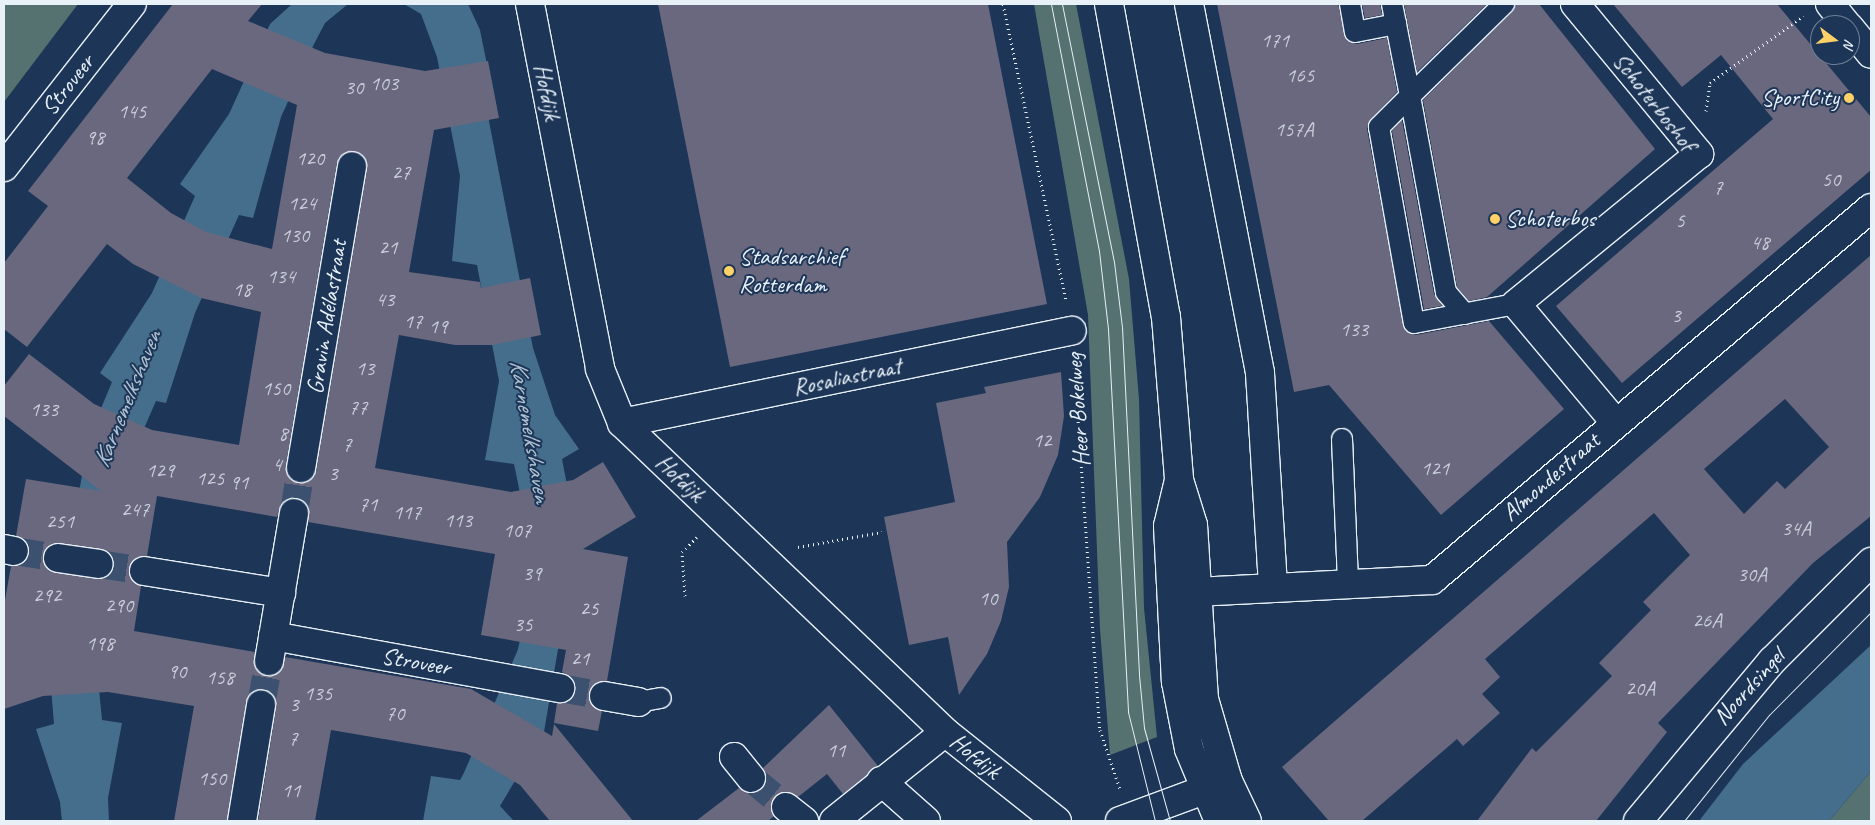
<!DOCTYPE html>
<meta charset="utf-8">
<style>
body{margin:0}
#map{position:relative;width:1875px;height:825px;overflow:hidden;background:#1d3557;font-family:Caveat,sans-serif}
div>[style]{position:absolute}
.green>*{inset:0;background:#557270}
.water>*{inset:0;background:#456e8d}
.canal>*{height:35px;margin:-17.5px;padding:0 17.5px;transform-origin:17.5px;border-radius:17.5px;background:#456e8d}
.building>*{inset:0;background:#6a687e}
.street-tunnel>*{height:28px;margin-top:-14px;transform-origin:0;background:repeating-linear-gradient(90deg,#3b516f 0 28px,transparent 0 42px)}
.path>*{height:3px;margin-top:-1.5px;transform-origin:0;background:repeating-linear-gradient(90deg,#e8f1f8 0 1px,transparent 0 5px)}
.roads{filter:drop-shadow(1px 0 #e8f1f8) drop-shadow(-1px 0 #e8f1f8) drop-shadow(0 1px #e8f1f8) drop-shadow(0 -1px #e8f1f8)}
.lane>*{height:20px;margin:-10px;padding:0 10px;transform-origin:10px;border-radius:10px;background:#1d3557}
.street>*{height:28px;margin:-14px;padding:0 14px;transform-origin:14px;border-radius:14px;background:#1d3557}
.secondary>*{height:28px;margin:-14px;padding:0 14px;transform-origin:14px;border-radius:14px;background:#1d3557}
.tram>*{height:1px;margin:-0.5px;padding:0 0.5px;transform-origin:0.5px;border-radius:0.5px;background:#e8f1f8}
.dots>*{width:14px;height:14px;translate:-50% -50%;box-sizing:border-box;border:2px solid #1d3557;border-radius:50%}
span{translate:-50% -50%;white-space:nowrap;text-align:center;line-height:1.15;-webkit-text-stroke:4px #1d3557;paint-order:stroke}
.number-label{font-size:21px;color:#c8cfda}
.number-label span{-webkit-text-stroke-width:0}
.street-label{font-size:24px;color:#e8f1f8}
.poi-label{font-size:24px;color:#e8f1f8}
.right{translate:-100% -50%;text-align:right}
.left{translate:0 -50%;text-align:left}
.water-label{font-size:25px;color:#afc3d3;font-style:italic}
.frame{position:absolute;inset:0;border:5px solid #e8f1f8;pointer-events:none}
.north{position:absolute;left:1810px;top:15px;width:50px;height:50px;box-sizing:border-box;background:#1d3557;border:1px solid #6e8097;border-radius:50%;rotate:105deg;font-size:14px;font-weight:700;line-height:20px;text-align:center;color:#e8f1f8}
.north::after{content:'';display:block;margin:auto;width:18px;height:22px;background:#ffd166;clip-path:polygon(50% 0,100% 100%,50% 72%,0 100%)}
</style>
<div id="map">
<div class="green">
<div style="clip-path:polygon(4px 4px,78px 4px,4px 102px)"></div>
<div style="clip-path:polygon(1034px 4px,1076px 4px,1129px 279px,1139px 399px,1144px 608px,1157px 737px,1110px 755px,1100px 629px,1088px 315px)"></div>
<div style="clip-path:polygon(1871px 771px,1871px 821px,1829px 821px)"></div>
</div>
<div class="water">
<div style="clip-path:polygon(292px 4px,348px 4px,325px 23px,314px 44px,281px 117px,253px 218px,239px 215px,195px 313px,166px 403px,156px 401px,122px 479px,104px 483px,80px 624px,94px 637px,102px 720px,122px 723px,108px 798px,109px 821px,62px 821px,60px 802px,36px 729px,54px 724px,47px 639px,56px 626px,82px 475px,79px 461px,112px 382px,100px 373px,152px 293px,195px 196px,180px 184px,229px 114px,270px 24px)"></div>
<div style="clip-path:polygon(404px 4px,468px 4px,480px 30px,497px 114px,488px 116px,533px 348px,555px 415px,579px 449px,562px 459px,577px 537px,544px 732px,500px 806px,514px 821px,423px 821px,431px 776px,460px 780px,501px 710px,524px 707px,551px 554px,531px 546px,514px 464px,485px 460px,499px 381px,477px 265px,452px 261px,460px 176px,437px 57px,421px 14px)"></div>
<div style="clip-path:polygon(1871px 645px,1871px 771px,1829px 821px,1699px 821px,1743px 764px)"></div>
</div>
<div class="canal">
<div style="left:455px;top:821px;width:32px;rotate:-56deg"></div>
<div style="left:473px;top:794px;width:152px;rotate:-66.3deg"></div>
<div style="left:534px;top:655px;width:42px;rotate:-77.6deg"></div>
</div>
<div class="building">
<div style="clip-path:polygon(evenodd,173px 4px,262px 4px,248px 21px,325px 53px,425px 71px,488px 61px,499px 118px,434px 130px,409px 272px,480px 282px,481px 288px,530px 278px,541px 335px,492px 345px,455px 345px,399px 335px,375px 468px,511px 492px,573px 480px,603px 462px,636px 517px,583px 549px,628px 557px,607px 681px,592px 686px,589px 694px,594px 708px,602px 711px,598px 731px,554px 723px,557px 703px,572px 698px,575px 690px,570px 676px,562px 672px,566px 650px,481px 635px,495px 554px,308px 522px,308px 507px,297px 498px,282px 503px,277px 517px,157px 496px,147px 556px,138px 557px,129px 568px,130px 577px,141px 586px,134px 631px,255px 652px,255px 667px,266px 676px,281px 671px,285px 657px,471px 689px,552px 736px,554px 724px,633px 821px,550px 821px,520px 785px,466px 753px,331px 730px,315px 821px,258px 821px,276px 708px,271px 693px,263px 690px,249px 695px,246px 702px,227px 821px,174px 821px,194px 706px,108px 692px,43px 696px,4px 709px,4px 606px,11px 566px,25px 562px,29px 554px,25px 540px,16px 536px,26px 479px,101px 491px,4px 416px,4px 386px,29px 354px,94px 404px,152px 430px,239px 445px,261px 312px,201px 298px,133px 264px,107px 244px,27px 347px,4px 329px,4px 263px,48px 206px,28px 191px,173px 4px,212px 69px,297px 105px,272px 249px,206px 232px,171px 213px,127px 178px,212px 69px,173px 4px,354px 151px,362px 154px,367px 169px,316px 471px,313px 478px,299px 483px,291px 480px,286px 465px,337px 163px,340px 156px,354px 151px,173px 4px,53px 543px,108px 551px,114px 559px,112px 573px,97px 579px,49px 571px,43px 555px,53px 543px)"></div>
<div style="clip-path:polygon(658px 4px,988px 4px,1047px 304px,730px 367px)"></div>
<div style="clip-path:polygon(1217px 4px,1338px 4px,1346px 40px,1357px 44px,1387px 38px,1397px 92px,1371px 119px,1367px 129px,1405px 330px,1416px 335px,1489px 321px,1564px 409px,1441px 515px,1329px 385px,1294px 392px)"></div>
<div style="clip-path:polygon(1362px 4px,1380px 4px,1382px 15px,1365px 18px)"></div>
<div style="clip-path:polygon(1404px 4px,1487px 4px,1417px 72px)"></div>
<div style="clip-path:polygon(1516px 4px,1539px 4px,1655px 149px,1487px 297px,1469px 301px,1457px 287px,1423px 100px,1512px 12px)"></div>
<div style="clip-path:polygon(1613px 4px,1777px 4px,1871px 117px,1871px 170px,1622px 383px,1556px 306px,1773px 119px,1721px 55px,1682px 87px)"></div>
<div style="clip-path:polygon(1402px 120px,1434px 294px,1442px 306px,1424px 309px,1392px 131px)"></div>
<div style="clip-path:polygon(evenodd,1871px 255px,1871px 516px,1813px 563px,1658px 723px,1667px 732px,1596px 821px,1477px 821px,1532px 748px,1536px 752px,1612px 676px,1599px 663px,1651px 610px,1643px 602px,1690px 555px,1654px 513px,1485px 659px,1500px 677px,1482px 694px,1500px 713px,1463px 746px,1457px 739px,1362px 821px,1329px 821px,1282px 767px,1871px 255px,1785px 399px,1829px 447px,1785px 489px,1777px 481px,1744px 514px,1704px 469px,1785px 399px)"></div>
<div style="clip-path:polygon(1061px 372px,1064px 416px,1058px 455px,1040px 497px,1007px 542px,1009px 587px,1001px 621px,987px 654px,959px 695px,948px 637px,909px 645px,884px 517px,955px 502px,936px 403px,986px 393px,984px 387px)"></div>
<div style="clip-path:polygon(829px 705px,878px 766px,843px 794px,827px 774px,798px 797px,780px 793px,771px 804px,774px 816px,768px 821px,696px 821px,739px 788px,753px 793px,761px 790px,766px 776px,763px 768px)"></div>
</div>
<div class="street-tunnel">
<div style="left:294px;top:513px;width:46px;rotate:-81.2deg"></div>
<div style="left:14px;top:551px;width:45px;rotate:9deg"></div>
<div style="left:99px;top:564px;width:46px;rotate:8.8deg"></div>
<div style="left:560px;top:688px;width:45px;rotate:10.3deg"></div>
<div style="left:261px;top:705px;width:45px;rotate:-79.7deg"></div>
<div style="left:751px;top:778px;width:45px;rotate:39.6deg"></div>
</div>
<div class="path">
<div style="left:1003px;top:4px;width:304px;rotate:78deg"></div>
<div style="left:1706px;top:111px;width:28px;rotate:-82deg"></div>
<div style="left:1710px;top:83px;width:115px;rotate:-35.8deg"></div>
<div style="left:1074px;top:362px;width:369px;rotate:86deg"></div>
<div style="left:1100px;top:730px;width:62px;rotate:71.3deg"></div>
<div style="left:798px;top:547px;width:85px;rotate:-10.1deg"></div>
<div style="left:685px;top:596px;width:44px;rotate:-93.9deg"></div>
<div style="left:682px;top:552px;width:21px;rotate:-45deg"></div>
</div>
<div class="roads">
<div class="lane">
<div style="left:1350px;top:4px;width:28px;rotate:80deg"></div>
<div style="left:1355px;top:32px;width:42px;rotate:-11deg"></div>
<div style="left:1392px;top:4px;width:94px;rotate:78.9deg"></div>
<div style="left:1410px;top:96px;width:44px;rotate:135deg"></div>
<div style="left:1379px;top:127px;width:199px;rotate:79.9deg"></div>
<div style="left:1414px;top:323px;width:104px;rotate:-10.6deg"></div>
<div style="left:1465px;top:314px;width:29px;rotate:-131deg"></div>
<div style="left:1446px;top:292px;width:199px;rotate:-100.4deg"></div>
<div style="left:1410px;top:96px;width:132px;rotate:-44.4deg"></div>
<div style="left:1342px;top:439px;width:145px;rotate:87.6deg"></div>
<div style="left:638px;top:702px;width:23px;rotate:-10deg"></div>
</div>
<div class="street">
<div style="left:530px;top:4px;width:372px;rotate:79.1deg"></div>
<div style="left:600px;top:369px;width:58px;rotate:67.8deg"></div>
<div style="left:622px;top:423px;width:447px;rotate:43.7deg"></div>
<div style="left:945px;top:732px;width:143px;rotate:38.5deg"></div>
<div style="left:1189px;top:4px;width:376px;rotate:79.1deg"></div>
<div style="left:1260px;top:373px;width:215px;rotate:86.5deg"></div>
<div style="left:1575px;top:4px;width:195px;rotate:50.4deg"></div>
<div style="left:1699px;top:154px;width:237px;rotate:140.7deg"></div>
<div style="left:1516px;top:304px;width:154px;rotate:50deg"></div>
<div style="left:1830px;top:4px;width:27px;rotate:51deg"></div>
<div style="left:1850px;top:28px;width:33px;rotate:51deg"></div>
<div style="left:4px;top:167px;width:207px;rotate:-51.9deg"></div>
<div style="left:622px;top:423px;width:459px;rotate:-11.6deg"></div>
<div style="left:301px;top:468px;width:306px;rotate:-80.4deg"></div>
<div style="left:4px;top:549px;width:10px;rotate:11deg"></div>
<div style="left:58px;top:558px;width:41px;rotate:8.3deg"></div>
<div style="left:144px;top:571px;width:139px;rotate:9.1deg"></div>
<div style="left:1175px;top:593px;width:257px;rotate:-2.9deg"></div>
<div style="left:1432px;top:580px;width:575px;rotate:-40.28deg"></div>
<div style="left:273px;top:636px;width:292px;rotate:10.3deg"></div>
<div style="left:269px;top:661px;width:150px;rotate:-80.4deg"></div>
<div style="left:604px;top:696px;width:35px;rotate:10deg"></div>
<div style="left:734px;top:757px;width:27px;rotate:51deg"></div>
<div style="left:881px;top:781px;width:60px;rotate:41.6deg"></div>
<div style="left:786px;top:807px;width:23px;rotate:38deg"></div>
<div style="left:242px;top:821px;width:118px;rotate:-80.7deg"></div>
<div style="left:834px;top:821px;width:142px;rotate:-38.7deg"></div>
<div style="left:1120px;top:821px;width:115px;rotate:-20.3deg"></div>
<div style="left:1638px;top:821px;width:209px;rotate:-50.1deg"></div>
<div style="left:1772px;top:661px;width:140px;rotate:-45deg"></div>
</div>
<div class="secondary">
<div style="left:1109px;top:4px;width:318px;rotate:79.7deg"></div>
<div style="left:1166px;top:317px;width:164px;rotate:85.4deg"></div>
<div style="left:1179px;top:480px;width:47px;rotate:72.7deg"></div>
<div style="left:1193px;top:525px;width:174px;rotate:86.4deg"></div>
<div style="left:1204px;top:699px;width:85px;rotate:73.7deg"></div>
<div style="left:1228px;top:781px;width:44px;rotate:64.6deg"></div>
<div style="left:1179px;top:480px;width:47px;rotate:103.4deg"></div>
<div style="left:1168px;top:526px;width:156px;rotate:87.1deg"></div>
<div style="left:1176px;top:682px;width:68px;rotate:79deg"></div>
<div style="left:1189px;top:749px;width:78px;rotate:67.4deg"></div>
</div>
</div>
<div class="tram">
<div style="left:1051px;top:4px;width:252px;rotate:79deg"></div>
<div style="left:1099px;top:251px;width:79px;rotate:83.4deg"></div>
<div style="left:1108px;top:329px;width:384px;rotate:87deg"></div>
<div style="left:1128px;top:712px;width:112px;rotate:76.1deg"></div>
<div style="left:1062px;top:4px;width:263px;rotate:78.6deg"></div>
<div style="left:1114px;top:262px;width:65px;rotate:83deg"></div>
<div style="left:1122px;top:327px;width:348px;rotate:87.2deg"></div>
<div style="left:1139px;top:675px;width:53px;rotate:84.6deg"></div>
<div style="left:1144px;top:728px;width:97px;rotate:74.4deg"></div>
<div style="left:1684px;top:821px;width:136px;rotate:-51.3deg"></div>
<div style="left:1769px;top:715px;width:145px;rotate:-45.3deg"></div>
</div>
<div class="dots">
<div style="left:1849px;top:98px;background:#ffd166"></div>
<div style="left:1495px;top:219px;background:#ffd166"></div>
<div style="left:729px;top:271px;background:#ffd166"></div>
</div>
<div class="number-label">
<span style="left:1275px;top:40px">171</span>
<span style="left:1300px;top:75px">165</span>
<span style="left:384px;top:83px">103</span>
<span style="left:354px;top:87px">30</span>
<span style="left:132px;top:111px">145</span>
<span style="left:1294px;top:129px">157A</span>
<span style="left:95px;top:137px">98</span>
<span style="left:310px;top:158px">120</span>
<span style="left:401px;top:172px">27</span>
<span style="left:1831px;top:179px">50</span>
<span style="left:1718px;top:187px">7</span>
<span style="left:302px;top:203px">124</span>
<span style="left:1680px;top:220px">5</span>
<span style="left:295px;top:235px">130</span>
<span style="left:1760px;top:242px">48</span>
<span style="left:388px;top:247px">21</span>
<span style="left:281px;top:276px">134</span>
<span style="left:242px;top:289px">18</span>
<span style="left:385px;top:299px">43</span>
<span style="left:1676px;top:315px">3</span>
<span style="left:413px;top:321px">17</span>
<span style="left:438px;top:326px">19</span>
<span style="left:1354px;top:329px">133</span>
<span style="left:365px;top:368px">13</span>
<span style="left:276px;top:388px">150</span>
<span style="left:358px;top:407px">77</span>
<span style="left:44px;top:409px">133</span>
<span style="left:283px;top:433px">8</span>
<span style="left:1042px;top:440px">12</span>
<span style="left:347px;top:444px">7</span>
<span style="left:277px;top:464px">4</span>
<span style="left:1435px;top:468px">121</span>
<span style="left:160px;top:470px">129</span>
<span style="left:333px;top:473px">3</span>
<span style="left:210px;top:478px">125</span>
<span style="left:239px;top:482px">91</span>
<span style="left:368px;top:504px">71</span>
<span style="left:135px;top:509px">247</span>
<span style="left:407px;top:512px">117</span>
<span style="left:458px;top:520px">113</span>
<span style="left:60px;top:521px">251</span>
<span style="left:1796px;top:528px">34A</span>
<span style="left:517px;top:530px">107</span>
<span style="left:532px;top:573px">39</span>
<span style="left:1752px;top:574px">30A</span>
<span style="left:47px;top:595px">292</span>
<span style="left:988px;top:598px">10</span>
<span style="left:119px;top:605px">290</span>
<span style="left:589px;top:608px">25</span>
<span style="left:1707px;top:620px">26A</span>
<span style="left:523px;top:624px">35</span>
<span style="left:100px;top:643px">198</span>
<span style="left:580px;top:658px">21</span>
<span style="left:177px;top:671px">90</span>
<span style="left:220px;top:677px">158</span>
<span style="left:1640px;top:688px">20A</span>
<span style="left:318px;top:693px">135</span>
<span style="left:294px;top:704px">3</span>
<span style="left:395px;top:713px">70</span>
<span style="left:293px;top:738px">7</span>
<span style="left:836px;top:750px">11</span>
<span style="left:212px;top:778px">150</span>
<span style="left:291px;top:790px">11</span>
</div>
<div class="street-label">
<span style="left:68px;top:85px;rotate:-52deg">Stroveer</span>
<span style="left:547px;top:92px;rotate:79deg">Hofdijk</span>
<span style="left:1654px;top:102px;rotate:52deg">Schoterboshof</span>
<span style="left:327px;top:317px;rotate:-81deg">Gravin Adélastraat</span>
<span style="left:847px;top:377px;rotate:-12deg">Rosaliastraat</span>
<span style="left:1078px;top:410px;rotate:-94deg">Heer Bokelweg</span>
<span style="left:1551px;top:477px;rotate:-41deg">Almondestraat</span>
<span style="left:680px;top:478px;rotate:44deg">Hofdijk</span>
<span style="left:416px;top:662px;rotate:10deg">Stroveer</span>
<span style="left:1749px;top:687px;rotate:-48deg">Noordsingel</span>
<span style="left:975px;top:756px;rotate:39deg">Hofdijk</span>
</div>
<div class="poi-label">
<span class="right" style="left:1839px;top:98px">SportCity</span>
<span class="left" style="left:1505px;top:219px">Schoterbos</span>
<span class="left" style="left:739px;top:271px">Stadsarchief<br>Rotterdam</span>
</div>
<div class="water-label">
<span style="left:127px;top:399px;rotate:-68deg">Karnemelkshaven</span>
<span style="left:530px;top:431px;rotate:80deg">Karnemelkshaven</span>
</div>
<div class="frame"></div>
<div class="north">N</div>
</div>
